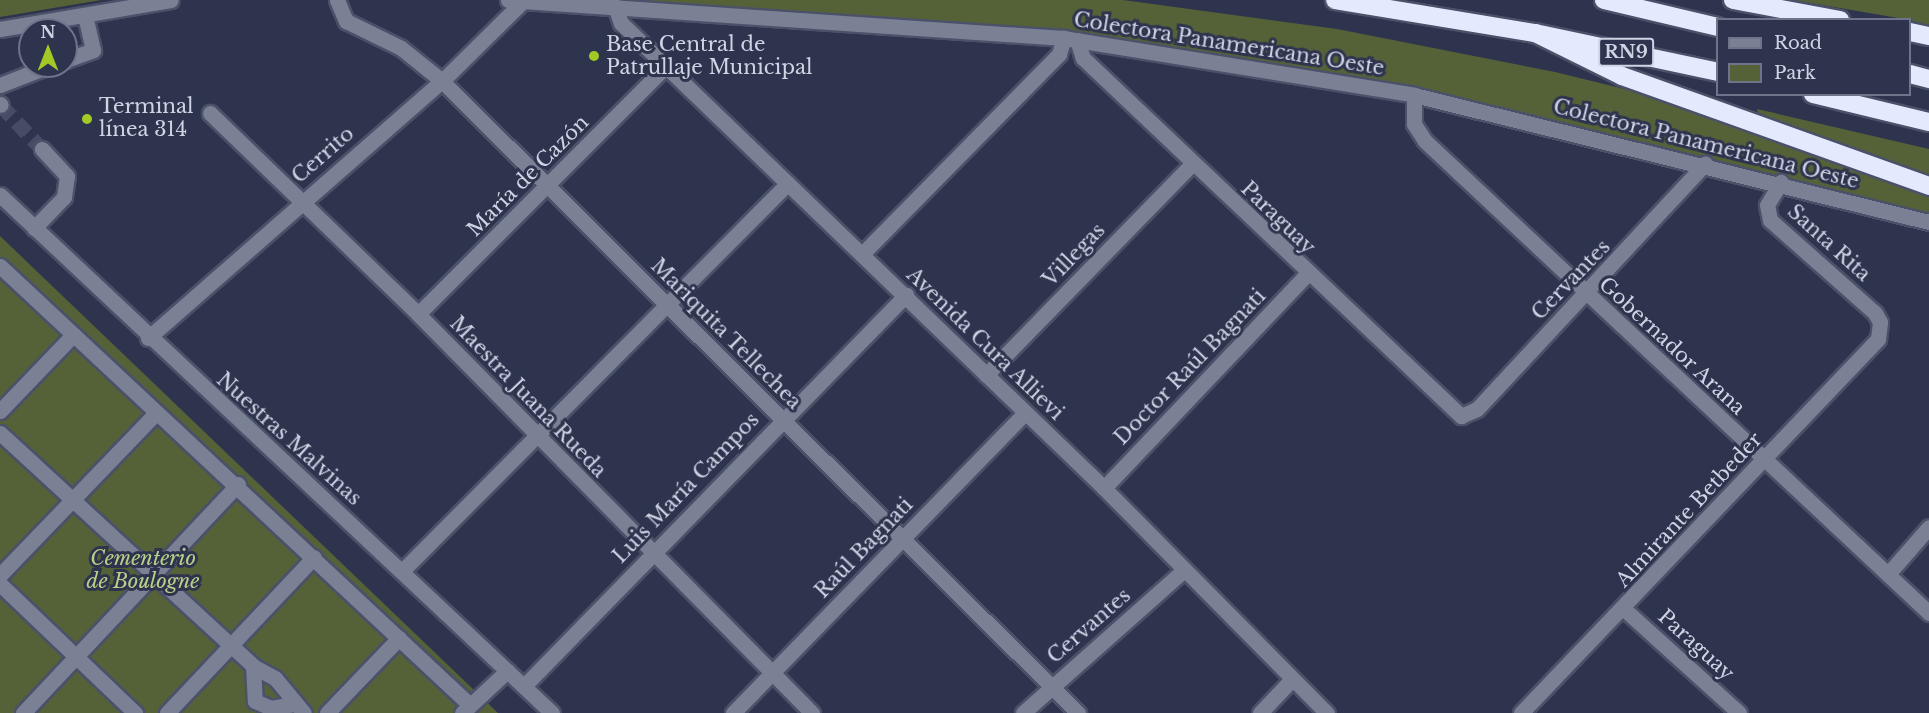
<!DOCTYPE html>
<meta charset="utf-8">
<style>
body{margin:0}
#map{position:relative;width:1929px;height:713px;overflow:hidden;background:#2e344e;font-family:"Libre Baskerville",serif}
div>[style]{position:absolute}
.green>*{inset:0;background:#556237}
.minor-tunnel>*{height:15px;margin-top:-7.5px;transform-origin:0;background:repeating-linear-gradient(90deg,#464c65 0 15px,transparent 0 23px)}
.roads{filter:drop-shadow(2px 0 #4b5169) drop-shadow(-2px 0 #4b5169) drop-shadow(0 2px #4b5169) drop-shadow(0 -2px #4b5169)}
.minor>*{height:15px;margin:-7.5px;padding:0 7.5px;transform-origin:7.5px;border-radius:7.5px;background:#7b8195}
.highway>*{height:18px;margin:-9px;padding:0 9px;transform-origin:9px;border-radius:9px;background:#e4eafe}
.dots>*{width:16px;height:16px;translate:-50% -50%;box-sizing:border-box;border:3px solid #2e344e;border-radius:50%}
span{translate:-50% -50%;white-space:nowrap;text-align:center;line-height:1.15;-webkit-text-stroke:6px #2e344e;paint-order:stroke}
.shield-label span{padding:2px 4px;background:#2e344e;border:2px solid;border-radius:4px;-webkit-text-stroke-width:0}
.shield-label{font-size:18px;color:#cfd4e5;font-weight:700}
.street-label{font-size:20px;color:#cfd4e5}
.poi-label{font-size:20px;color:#cfd4e5}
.left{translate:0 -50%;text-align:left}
.park-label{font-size:20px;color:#bad088;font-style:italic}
.legend{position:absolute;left:1716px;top:18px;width:195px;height:78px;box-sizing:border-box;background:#2e344e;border:2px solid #6e748a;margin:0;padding:8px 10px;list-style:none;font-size:18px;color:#cfd4e5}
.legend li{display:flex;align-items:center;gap:12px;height:30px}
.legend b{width:30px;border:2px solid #6e748a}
.north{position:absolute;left:18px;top:18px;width:60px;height:60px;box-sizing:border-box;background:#2e344e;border:2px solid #6e748a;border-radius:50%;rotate:0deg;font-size:16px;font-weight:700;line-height:24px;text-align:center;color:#cfd4e5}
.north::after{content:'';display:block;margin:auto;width:21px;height:27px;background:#a3c926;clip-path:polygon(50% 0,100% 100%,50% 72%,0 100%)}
</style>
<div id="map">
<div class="green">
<div style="clip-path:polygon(0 0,101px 0,0 17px)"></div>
<div style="clip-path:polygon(601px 0,1123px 0,1337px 29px,1555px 72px,1710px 110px,1929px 196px,1929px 216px,1453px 99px,1065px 33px)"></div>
<div style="clip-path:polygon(1793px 0,1929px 0,1929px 25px,1910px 20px)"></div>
<div style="clip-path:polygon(1757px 109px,1929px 149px,1929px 177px,1758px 113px)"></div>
<div style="clip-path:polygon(0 236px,498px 713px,0 713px)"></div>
</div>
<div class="minor-tunnel">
<div style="left:1px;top:105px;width:60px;rotate:47deg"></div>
</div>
<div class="roads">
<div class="minor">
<div style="left:337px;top:0;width:23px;rotate:67deg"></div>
<div style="left:346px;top:21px;width:61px;rotate:26.1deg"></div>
<div style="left:401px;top:48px;width:53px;rotate:38.8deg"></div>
<div style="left:442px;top:81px;width:897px;rotate:44.82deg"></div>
<div style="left:508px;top:0;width:557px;rotate:3.91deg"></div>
<div style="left:1064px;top:38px;width:355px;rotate:9.2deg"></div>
<div style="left:1414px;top:95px;width:530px;rotate:13.85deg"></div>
<div style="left:615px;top:6px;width:18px;rotate:71deg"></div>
<div style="left:621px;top:23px;width:670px;rotate:43.91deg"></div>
<div style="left:1104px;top:488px;width:317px;rotate:45.3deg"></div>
<div style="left:0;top:29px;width:173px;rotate:-9.6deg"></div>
<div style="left:1077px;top:40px;width:19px;rotate:72deg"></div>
<div style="left:1083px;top:58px;width:521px;rotate:43.44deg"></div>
<div style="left:1461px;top:416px;width:17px;rotate:-24deg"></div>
<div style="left:1477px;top:409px;width:335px;rotate:-47.1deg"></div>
<div style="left:66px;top:60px;width:29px;rotate:-20deg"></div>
<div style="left:93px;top:50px;width:36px;rotate:-103deg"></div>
<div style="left:0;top:85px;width:53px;rotate:-21.2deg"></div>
<div style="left:1414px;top:95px;width:29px;rotate:90deg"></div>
<div style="left:1414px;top:124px;width:20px;rotate:57deg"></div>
<div style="left:1425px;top:141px;width:691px;rotate:43.12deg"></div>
<div style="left:0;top:104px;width:1px;rotate:45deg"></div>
<div style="left:210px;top:113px;width:289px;rotate:44deg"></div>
<div style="left:418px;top:314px;width:561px;rotate:45.36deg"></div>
<div style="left:0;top:195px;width:757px;rotate:43.18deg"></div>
<div style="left:34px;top:228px;width:43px;rotate:-45.9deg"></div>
<div style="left:64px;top:197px;width:21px;rotate:-82deg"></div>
<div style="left:67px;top:176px;width:37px;rotate:-133deg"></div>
<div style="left:863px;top:253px;width:279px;rotate:-45.4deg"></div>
<div style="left:1059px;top:54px;width:17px;rotate:-73deg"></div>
<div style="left:0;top:266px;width:643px;rotate:43.05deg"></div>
<div style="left:418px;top:314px;width:351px;rotate:-45deg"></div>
<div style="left:148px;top:338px;width:390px;rotate:-41.2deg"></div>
<div style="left:442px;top:81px;width:114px;rotate:-44.6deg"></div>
<div style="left:986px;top:375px;width:295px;rotate:-45.7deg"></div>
<div style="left:0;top:411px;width:105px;rotate:-46.2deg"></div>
<div style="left:0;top:433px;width:344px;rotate:42.6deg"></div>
<div style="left:253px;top:666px;width:25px;rotate:29deg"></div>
<div style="left:275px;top:678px;width:45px;rotate:50.4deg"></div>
<div style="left:1104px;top:488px;width:294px;rotate:-46.5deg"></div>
<div style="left:402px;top:571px;width:547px;rotate:-45.15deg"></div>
<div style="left:1888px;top:574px;width:62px;rotate:-48.9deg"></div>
<div style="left:0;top:575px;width:222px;rotate:-46.1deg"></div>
<div style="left:0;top:584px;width:187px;rotate:43.7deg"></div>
<div style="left:1624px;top:609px;width:155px;rotate:42.1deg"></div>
<div style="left:253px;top:666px;width:35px;rotate:87deg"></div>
<div style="left:255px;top:701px;width:17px;rotate:24deg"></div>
<div style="left:271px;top:708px;width:23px;rotate:-10deg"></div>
<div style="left:524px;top:686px;width:547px;rotate:-45.67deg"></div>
<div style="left:23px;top:713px;width:314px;rotate:-46.8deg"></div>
<div style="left:167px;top:713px;width:214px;rotate:-46.7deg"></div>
<div style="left:327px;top:713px;width:104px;rotate:-46.2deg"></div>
<div style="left:462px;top:713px;width:62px;rotate:-43deg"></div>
<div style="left:733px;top:713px;width:419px;rotate:-45.8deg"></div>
<div style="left:1023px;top:713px;width:214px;rotate:-41.6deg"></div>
<div style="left:1260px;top:713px;width:47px;rotate:-46.7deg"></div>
<div style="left:1521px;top:713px;width:517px;rotate:-46.33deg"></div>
<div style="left:1878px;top:339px;width:17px;rotate:-83deg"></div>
<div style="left:1880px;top:322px;width:10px;rotate:-119deg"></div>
<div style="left:1875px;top:313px;width:140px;rotate:-138.5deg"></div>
<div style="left:1770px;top:220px;width:15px;rotate:-101deg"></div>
<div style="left:1767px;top:205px;width:27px;rotate:-59deg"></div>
</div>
<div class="highway">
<div style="left:1335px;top:0;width:203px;rotate:9.4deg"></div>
<div style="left:1535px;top:33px;width:187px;rotate:12deg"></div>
<div style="left:1604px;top:0;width:117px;rotate:13.3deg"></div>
<div style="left:1733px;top:0;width:109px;rotate:10.6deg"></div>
<div style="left:1910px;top:32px;width:19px;rotate:12deg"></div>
<div style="left:1535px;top:33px;width:97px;rotate:26.3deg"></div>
<div style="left:1622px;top:76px;width:326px;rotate:19.7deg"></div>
<div style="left:1910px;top:74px;width:20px;rotate:15deg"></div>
<div style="left:1813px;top:94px;width:119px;rotate:13.6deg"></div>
</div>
</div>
<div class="dots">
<div style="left:594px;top:56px;background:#a3c926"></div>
<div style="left:87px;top:119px;background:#a3c926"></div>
</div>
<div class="shield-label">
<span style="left:1626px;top:52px">RN9</span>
</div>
<div class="street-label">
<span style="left:1229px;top:44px;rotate:9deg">Colectora Panamericana Oeste</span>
<span style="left:1706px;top:144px;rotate:14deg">Colectora Panamericana Oeste</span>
<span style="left:323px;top:155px;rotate:-41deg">Cerrito</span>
<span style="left:528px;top:176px;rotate:-45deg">María de Cazón</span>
<span style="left:1278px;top:218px;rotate:44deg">Paraguay</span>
<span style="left:1829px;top:243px;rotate:42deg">Santa Rita</span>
<span style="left:1074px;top:255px;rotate:-46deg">Villegas</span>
<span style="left:1571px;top:280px;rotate:-46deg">Cervantes</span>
<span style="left:726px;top:334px;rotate:45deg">Mariquita Tellechea</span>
<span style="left:985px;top:344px;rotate:44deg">Avenida Cura Allievi</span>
<span style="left:1672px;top:346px;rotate:43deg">Gobernador Arana</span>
<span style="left:1190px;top:367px;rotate:-46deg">Doctor Raúl Bagnati</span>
<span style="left:528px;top:397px;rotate:46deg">Maestra Juana Rueda</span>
<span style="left:289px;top:439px;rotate:42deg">Nuestras Malvinas</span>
<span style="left:686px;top:488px;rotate:-46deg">Luis María Campos</span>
<span style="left:1689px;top:510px;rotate:-47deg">Almirante Betbeder</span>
<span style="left:864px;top:548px;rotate:-46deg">Raúl Bagnati</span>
<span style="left:1089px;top:626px;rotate:-41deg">Cervantes</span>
<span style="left:1696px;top:645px;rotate:42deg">Paraguay</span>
</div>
<div class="poi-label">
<span class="left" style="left:606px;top:56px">Base Central de<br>Patrullaje Municipal</span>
<span class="left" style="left:99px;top:118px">Terminal<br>línea 314</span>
</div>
<div class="park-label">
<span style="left:143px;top:570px">Cementerio<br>de Boulogne</span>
</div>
<ul class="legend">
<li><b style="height:8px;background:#7b8195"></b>Road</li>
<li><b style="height:16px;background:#556237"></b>Park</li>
</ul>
<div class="north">N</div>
</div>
